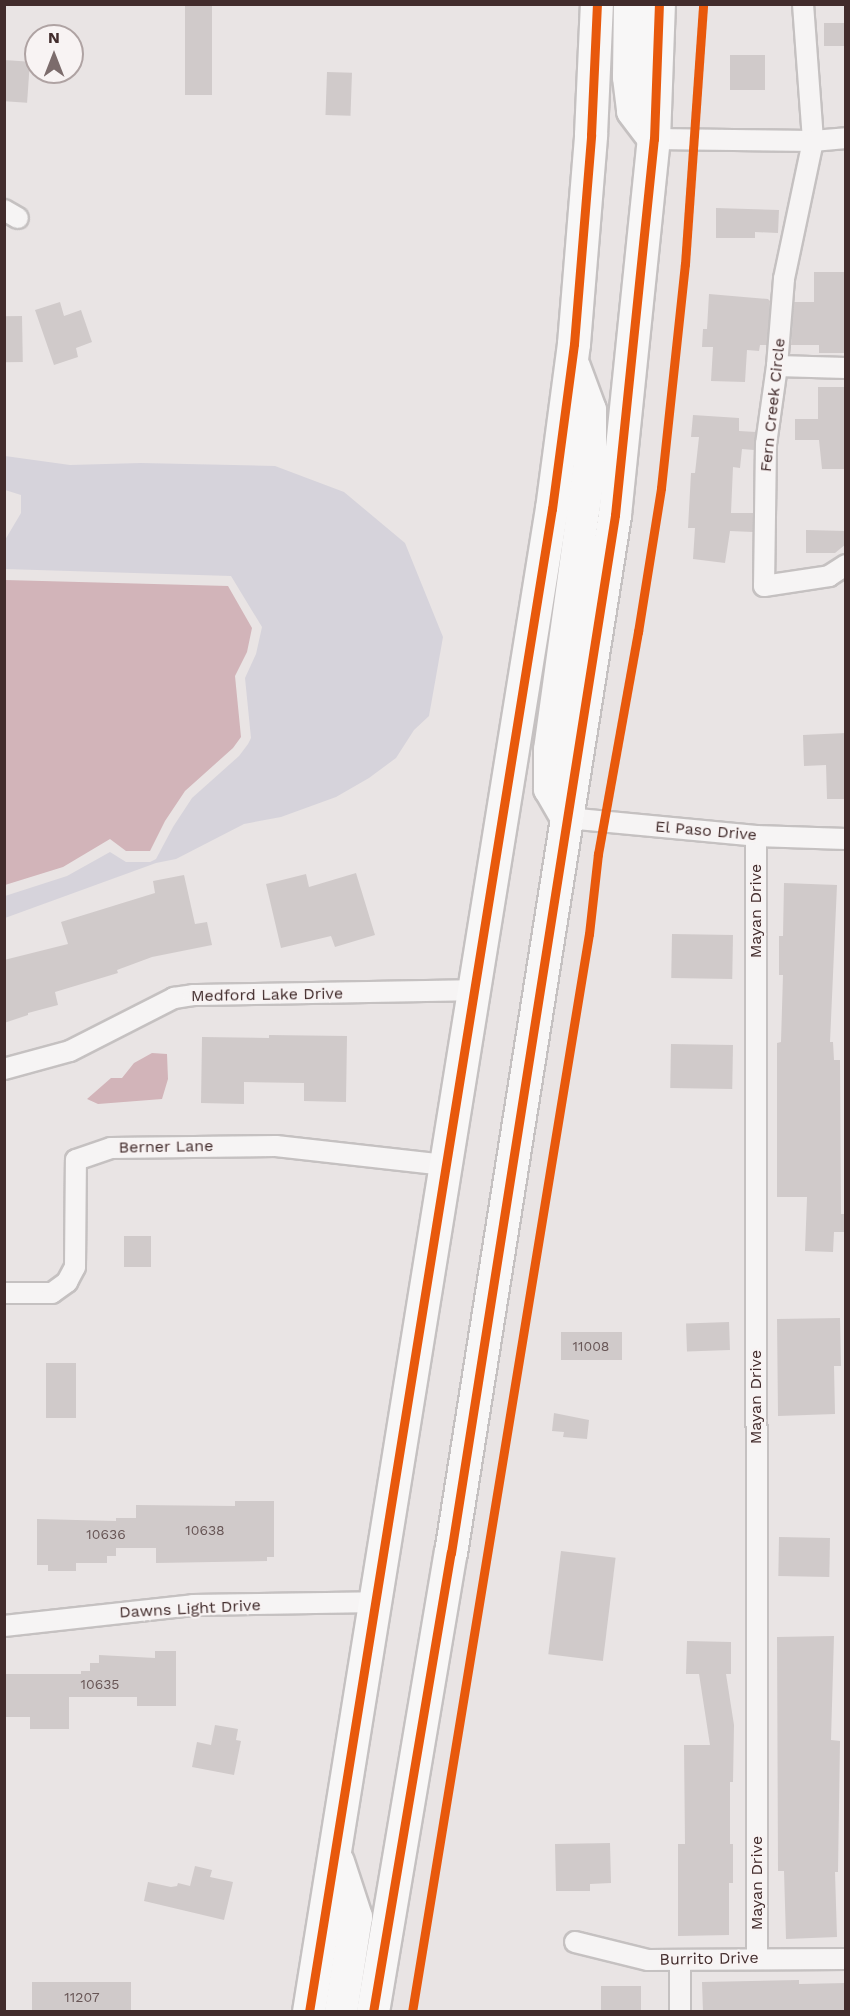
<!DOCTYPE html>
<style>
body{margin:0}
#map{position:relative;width:850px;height:2016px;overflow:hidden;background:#e9e4e4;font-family:"Work Sans",sans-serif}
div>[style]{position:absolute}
.green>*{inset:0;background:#d6d3db}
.water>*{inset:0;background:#d2b4b9}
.building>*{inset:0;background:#d0caca;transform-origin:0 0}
.roads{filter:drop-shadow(2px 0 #c5c1c1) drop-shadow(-2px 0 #c5c1c1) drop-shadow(0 2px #c5c1c1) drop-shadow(0 -2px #c5c1c1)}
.minor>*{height:20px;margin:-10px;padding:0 10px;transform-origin:10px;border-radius:10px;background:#f6f4f4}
.primary>*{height:32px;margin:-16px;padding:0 16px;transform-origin:16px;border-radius:16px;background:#f8f7f7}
.cycleway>*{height:9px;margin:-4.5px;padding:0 4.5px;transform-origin:4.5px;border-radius:4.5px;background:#e8590c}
span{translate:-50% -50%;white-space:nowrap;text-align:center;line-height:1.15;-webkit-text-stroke:4.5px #f8f3f3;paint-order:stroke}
.number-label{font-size:14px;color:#675555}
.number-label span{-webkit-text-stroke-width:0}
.street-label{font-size:16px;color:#422c2c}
.frame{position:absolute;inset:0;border:6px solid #422c2c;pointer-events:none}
.north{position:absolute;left:24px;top:24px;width:60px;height:60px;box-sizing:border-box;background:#f8f3f3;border:2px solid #afa3a3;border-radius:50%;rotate:0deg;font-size:16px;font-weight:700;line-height:24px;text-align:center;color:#422c2c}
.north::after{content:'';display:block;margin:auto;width:21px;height:27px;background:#7c6c6c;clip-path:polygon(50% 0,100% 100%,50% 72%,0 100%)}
</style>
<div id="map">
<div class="green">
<div style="clip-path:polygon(5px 456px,70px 465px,141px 463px,275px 466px,344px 492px,405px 543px,443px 637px,429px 716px,414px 730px,396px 758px,369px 778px,336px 797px,281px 817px,244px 824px,176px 859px,156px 863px,5px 918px,5px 896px,67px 876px,110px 852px,126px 862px,150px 862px,156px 859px,173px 827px,192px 798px,239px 756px,248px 744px,251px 738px,245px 678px,256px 654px,262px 627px,231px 576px,5px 569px,5px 540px,21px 513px,21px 495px,5px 490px)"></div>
</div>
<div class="water">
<div style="clip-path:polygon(5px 580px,228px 586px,252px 628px,247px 652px,235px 676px,241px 737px,233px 748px,185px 791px,165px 821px,150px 851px,126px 851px,110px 839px,63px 867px,5px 885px)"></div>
<div style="clip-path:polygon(152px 1053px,167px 1054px,168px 1079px,162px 1099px,98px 1104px,87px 1099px,111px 1078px,122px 1078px,134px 1063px)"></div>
</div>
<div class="building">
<div style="left:185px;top:4px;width:27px;height:91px"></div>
<div style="left:824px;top:23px;width:22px;height:23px"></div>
<div style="left:730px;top:55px;width:35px;height:35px"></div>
<div style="left:4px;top:60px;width:26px;height:41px;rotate:4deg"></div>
<div style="left:327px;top:72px;width:25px;height:43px;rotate:2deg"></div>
<div style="clip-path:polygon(716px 208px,779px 210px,778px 233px,755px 232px,755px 238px,716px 238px)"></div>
<div style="clip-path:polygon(814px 272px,846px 272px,846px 353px,819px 353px,819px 345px,791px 345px,794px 302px,814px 302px)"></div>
<div style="clip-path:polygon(709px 294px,768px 299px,770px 301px,767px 345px,760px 345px,759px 351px,747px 350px,745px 382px,711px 381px,713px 347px,702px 347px,703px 329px,707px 329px)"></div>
<div style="clip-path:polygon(60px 302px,64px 316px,81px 310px,92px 342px,76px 348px,78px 357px,54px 365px,35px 310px)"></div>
<div style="left:22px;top:316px;width:46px;height:18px;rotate:89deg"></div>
<div style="clip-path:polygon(818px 387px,846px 387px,846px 469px,822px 469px,819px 440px,795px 440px,795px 419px,818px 419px)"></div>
<div style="clip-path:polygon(693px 415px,739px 418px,739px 431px,756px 432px,754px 450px,742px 449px,740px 468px,733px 467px,731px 513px,753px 513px,753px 532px,730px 531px,725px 563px,693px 559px,695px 528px,688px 528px,691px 473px,695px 473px,699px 437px,691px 437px)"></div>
<div style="clip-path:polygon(806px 530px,846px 531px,846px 544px,835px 553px,806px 553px)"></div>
<div style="clip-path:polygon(846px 733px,846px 799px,827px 799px,826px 765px,804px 766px,803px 735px)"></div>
<div style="clip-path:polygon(356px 873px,375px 935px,335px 947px,331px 936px,281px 948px,266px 884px,306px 874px,309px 887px)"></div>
<div style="clip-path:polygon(184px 875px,195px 924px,207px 922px,212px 945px,152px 957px,117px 970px,118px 973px,55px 992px,58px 1005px,28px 1013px,28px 1015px,4px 1023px,4px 960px,68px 944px,61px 922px,155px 893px,153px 881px)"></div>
<div style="clip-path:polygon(784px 883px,837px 885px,830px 1042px,833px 1042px,834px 1060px,840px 1060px,841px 1214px,845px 1214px,844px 1232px,834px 1232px,833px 1252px,805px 1251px,807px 1197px,777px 1197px,777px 1043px,781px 1042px,783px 975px,779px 975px,779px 936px,783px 936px)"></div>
<div style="left:672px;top:934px;width:61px;height:44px;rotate:1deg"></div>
<div style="clip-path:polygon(269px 1035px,347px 1036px,346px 1102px,304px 1101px,304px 1083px,244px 1082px,244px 1104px,201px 1103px,202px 1037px,269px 1038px)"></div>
<div style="left:671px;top:1044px;width:62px;height:44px;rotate:1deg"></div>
<div style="left:124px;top:1236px;width:27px;height:31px"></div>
<div style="clip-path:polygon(840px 1318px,841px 1366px,834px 1366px,835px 1414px,778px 1416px,777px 1319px)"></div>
<div style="left:729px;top:1322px;width:28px;height:43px;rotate:88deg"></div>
<div style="left:561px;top:1332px;width:61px;height:28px"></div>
<div style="left:46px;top:1363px;width:30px;height:55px"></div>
<div style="clip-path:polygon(554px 1413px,589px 1420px,587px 1439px,563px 1437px,564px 1432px,552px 1431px)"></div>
<div style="clip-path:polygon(235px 1501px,274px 1501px,274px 1557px,267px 1557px,267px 1561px,156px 1563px,156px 1548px,116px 1548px,116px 1556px,107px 1556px,107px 1563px,76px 1563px,76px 1571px,48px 1571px,48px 1565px,37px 1565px,37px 1519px,116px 1521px,116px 1518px,136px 1518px,136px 1505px,235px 1506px)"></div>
<div style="left:779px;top:1537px;width:51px;height:39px;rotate:1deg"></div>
<div style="left:561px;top:1551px;width:55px;height:104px;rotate:7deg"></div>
<div style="clip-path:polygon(834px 1636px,831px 1740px,840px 1741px,838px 1872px,835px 1872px,837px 1937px,786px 1939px,784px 1871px,778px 1871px,777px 1637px)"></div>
<div style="clip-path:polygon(687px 1641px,731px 1642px,731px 1674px,726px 1674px,734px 1725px,733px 1782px,730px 1782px,730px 1844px,733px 1844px,733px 1883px,729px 1883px,729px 1935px,678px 1936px,678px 1844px,685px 1844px,684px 1745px,710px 1745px,699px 1674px,686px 1674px)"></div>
<div style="clip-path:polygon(155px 1651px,176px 1651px,176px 1706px,137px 1706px,137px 1697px,69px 1697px,69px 1729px,30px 1729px,30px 1717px,4px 1717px,4px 1674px,81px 1674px,81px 1671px,90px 1671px,90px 1663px,99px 1663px,99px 1655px,155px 1658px)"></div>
<div style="clip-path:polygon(215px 1725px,238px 1729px,236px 1740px,241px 1741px,234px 1775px,192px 1767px,197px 1742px,211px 1745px)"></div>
<div style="clip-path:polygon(610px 1843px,611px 1883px,590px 1884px,590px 1891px,556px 1891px,555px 1844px)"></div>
<div style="clip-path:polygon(195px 1866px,212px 1870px,210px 1877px,233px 1882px,224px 1920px,144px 1901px,148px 1882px,171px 1887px,177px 1886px,178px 1883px,190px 1886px)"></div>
<div style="clip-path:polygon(799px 1980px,799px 1984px,846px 1983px,846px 2012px,703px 2012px,702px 1982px)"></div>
<div style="left:131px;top:1982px;width:30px;height:99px;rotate:90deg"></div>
<div style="left:601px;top:1986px;width:40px;height:26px"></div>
</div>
<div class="roads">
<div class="minor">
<div style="left:803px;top:4px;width:137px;rotate:85.8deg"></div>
<div style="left:813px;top:141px;width:141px;rotate:101.9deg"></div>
<div style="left:784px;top:279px;width:87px;rotate:94.6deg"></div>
<div style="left:777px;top:366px;width:79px;rotate:98deg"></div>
<div style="left:766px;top:444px;width:142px;rotate:90.8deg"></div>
<div style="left:764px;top:586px;width:66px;rotate:-8.7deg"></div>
<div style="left:829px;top:576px;width:20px;rotate:-33deg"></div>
<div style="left:654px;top:139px;width:159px;rotate:0.7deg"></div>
<div style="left:813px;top:141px;width:33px;rotate:-5deg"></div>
<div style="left:4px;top:210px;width:16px;rotate:30deg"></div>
<div style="left:777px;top:366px;width:69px;rotate:1.7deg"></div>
<div style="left:567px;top:818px;width:190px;rotate:5.4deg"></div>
<div style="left:756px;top:836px;width:90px;rotate:1.9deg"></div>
<div style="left:756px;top:836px;width:1123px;rotate:89.95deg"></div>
<div style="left:4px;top:1069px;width:68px;rotate:-15.3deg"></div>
<div style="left:70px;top:1051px;width:117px;rotate:-27deg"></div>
<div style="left:174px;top:998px;width:19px;rotate:-9deg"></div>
<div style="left:193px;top:995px;width:280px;rotate:-1deg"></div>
<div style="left:4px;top:1293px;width:48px"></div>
<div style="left:52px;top:1293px;width:19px;rotate:-36deg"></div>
<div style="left:67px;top:1282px;width:17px;rotate:-62deg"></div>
<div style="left:75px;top:1267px;width:107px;rotate:-89.5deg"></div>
<div style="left:76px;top:1160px;width:37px;rotate:-19deg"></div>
<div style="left:111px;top:1148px;width:165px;rotate:-0.7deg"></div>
<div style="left:276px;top:1146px;width:170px;rotate:6.4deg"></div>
<div style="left:4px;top:1626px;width:190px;rotate:-6.3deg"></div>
<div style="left:193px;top:1605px;width:183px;rotate:-0.9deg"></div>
<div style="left:575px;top:1942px;width:75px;rotate:13.9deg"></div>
<div style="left:648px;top:1960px;width:198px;rotate:-0.3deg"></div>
<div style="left:680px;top:2012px;width:52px;rotate:-90deg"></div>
</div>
<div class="primary">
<div style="left:630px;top:4px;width:73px;rotate:90.8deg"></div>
<div style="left:629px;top:77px;width:34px;rotate:83deg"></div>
<div style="left:633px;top:111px;width:35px;rotate:53deg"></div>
<div style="left:567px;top:818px;width:34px;rotate:-120deg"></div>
<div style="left:550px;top:789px;width:39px;rotate:-90deg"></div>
<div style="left:550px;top:750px;width:290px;rotate:-82.1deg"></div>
<div style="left:590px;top:463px;width:53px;rotate:-90deg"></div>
<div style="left:590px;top:410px;width:46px;rotate:-110.4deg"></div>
<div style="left:338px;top:1862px;width:58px;rotate:71.9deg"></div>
<div style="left:356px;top:1917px;width:96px;rotate:99deg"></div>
<div style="left:309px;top:2012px;width:1523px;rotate:-80.82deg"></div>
<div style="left:552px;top:509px;width:166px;rotate:-82.4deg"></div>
<div style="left:574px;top:344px;width:210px;rotate:-85.3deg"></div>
<div style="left:591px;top:135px;width:131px;rotate:-87.4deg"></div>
<div style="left:373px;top:2012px;width:466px;rotate:-80.4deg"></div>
<div style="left:451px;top:1553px;width:1051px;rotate:-81.02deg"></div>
<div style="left:615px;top:515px;width:378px;rotate:-84.1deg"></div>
<div style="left:654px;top:139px;width:135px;rotate:-87.9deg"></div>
</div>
</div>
<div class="cycleway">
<div style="left:309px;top:2012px;width:1523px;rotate:-80.82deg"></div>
<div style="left:552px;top:509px;width:166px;rotate:-82.4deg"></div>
<div style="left:574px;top:344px;width:210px;rotate:-85.3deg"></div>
<div style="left:591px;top:135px;width:131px;rotate:-87.4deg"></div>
<div style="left:373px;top:2012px;width:466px;rotate:-80.4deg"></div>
<div style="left:451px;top:1553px;width:1051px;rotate:-81.02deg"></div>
<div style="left:615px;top:515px;width:378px;rotate:-84.1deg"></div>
<div style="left:654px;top:139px;width:135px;rotate:-87.9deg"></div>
<div style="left:412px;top:2012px;width:1092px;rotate:-80.68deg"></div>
<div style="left:589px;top:934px;width:81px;rotate:-83.6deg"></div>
<div style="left:598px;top:854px;width:226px;rotate:-79.8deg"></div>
<div style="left:638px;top:632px;width:146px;rotate:-80.9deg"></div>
<div style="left:661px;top:488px;width:225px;rotate:-83.9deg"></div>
<div style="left:685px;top:264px;width:261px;rotate:-86deg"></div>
</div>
<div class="number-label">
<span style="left:591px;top:1346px">11008</span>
<span style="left:205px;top:1530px">10638</span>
<span style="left:106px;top:1534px">10636</span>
<span style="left:100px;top:1684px">10635</span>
<span style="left:82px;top:1997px">11207</span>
</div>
<div class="street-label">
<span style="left:773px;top:405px;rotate:-84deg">Fern Creek Circle</span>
<span style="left:706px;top:831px;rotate:5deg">El Paso Drive</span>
<span style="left:756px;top:911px;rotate:-90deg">Mayan Drive</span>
<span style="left:267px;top:995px;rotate:-1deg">Medford Lake Drive</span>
<span style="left:166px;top:1147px;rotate:-1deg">Berner Lane</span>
<span style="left:756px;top:1397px;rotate:-90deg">Mayan Drive</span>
<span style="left:190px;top:1609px;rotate:-3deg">Dawns Light Drive</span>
<span style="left:757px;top:1883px;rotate:-90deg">Mayan Drive</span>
<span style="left:709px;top:1959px;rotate:-1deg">Burrito Drive</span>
</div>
<div class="frame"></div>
<div class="north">N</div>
</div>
